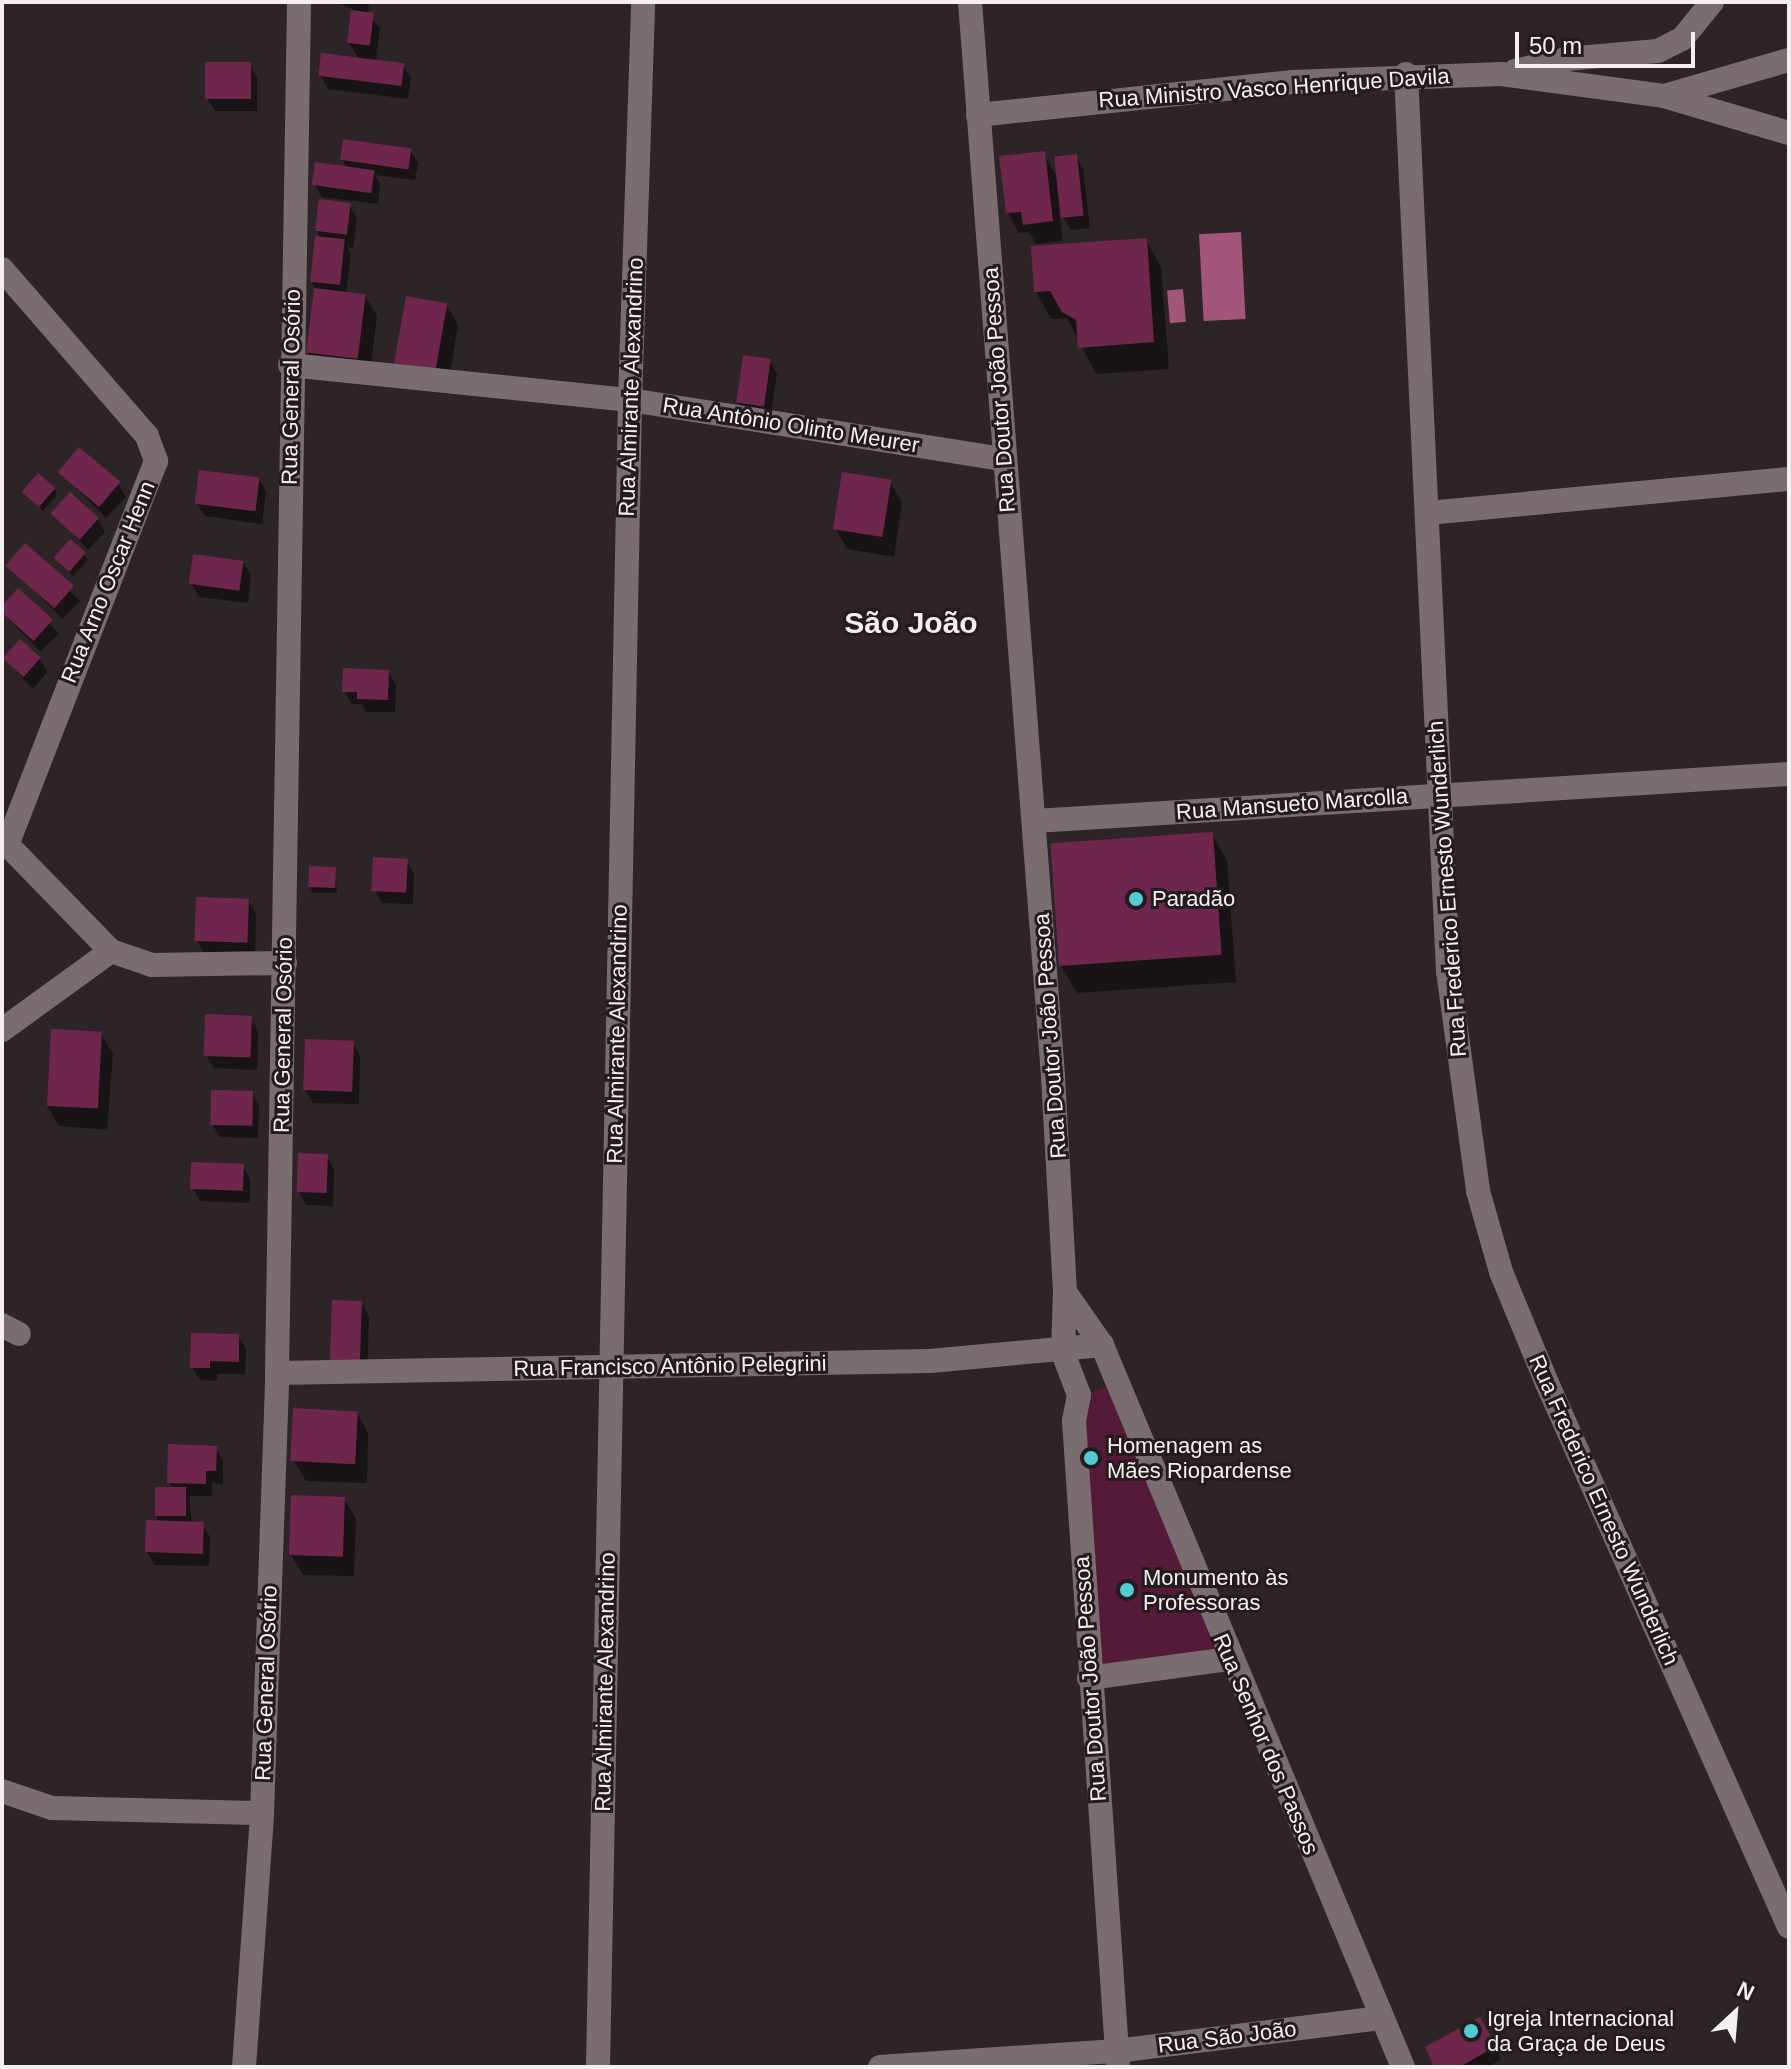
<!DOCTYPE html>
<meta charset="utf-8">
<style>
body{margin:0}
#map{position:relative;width:1791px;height:2069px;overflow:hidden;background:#2d2428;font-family:Helvetica,sans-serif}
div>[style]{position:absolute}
.green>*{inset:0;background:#551a38}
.water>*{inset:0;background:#a3557a;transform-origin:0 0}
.shadow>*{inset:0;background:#0007;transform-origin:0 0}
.building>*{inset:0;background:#6f264c;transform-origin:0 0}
.minor>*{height:24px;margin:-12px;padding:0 12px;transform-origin:12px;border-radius:12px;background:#796d72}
.dots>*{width:22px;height:22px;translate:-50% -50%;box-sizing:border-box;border:4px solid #241b1e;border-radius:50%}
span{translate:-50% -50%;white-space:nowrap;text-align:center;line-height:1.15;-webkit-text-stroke:6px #241b1e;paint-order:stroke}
.street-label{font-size:22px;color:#f5eff1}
.poi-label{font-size:22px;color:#f5eff1}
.left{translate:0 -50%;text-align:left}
.district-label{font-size:30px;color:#f5eff1;font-weight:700}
.frame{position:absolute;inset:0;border:4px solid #f5eff1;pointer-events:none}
.north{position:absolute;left:1695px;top:1973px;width:80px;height:80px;-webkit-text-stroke:6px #241b1e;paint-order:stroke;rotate:26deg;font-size:22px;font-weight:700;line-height:32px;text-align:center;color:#f5eff1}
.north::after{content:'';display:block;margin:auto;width:28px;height:36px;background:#f5eff1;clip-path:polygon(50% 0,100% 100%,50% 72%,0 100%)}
.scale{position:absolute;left:1515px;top:32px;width:180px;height:36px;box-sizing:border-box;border:4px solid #f5eff1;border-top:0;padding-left:10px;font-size:24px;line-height:28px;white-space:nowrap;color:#f5eff1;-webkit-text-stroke:6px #241b1e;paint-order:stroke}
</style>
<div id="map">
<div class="green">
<div style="clip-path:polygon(1116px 1383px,1228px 1659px,1091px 1676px,1081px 1396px)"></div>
</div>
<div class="water">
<div style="left:1241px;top:232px;width:87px;height:42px;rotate:87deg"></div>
<div style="left:1183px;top:289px;width:33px;height:16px;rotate:85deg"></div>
</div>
<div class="shadow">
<div style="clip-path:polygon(336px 2px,369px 2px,368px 15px,380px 28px,376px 62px,403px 65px,411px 78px,408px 99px,328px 89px,321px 76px,359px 59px,349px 43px,353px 9px)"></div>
<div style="clip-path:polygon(250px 64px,257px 77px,257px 111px,215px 111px,207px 98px)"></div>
<div style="clip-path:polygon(410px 150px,418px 163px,415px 180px,375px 175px,380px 184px,378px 204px,322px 197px,315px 184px,347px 168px,342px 159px)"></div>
<div style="clip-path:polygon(1043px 153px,1059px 180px,1076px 156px,1083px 169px,1090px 228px,1071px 230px,1059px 210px,1063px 241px,1036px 244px,1029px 232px,1019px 233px,1008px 213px)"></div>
<div style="clip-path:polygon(349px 205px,357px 218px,353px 248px,347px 247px,351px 254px,346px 294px,365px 296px,377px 316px,369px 379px,320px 373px,308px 353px,316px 289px,312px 282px,321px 238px,317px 231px)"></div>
<div style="clip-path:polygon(1146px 240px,1161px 267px,1169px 369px,1096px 374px,1067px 318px,1051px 319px,1036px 292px)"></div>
<div style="clip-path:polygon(408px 299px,446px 304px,458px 325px,447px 392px,400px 349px)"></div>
<div style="clip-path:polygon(770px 361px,777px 374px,770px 419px,745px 415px,738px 402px)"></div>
<div style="clip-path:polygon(61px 472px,118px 484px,126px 497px,106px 518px)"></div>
<div style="clip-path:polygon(259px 479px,266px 492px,262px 524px,205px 516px,197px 504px)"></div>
<div style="clip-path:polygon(890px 482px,902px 502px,894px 557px,847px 549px,836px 529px)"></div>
<div style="clip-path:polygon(54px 489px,57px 495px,43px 511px,24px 491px)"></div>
<div style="clip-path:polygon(54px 514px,97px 519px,105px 532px,88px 550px)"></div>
<div style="left:25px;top:546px;width:78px;height:25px;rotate:45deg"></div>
<div style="clip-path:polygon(84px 554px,88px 560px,73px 576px,56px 558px)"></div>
<div style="clip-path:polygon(243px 562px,251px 575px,248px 603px,199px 597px,192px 584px)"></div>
<div style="left:18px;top:591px;width:59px;height:26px;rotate:46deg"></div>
<div style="clip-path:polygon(5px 659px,40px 659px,47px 672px,33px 689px)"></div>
<div style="clip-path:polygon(388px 672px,396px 685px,395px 712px,366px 712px,362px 704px,352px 704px,344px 691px)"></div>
<div style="clip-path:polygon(1212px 834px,1227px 861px,1236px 982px,1077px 993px,1061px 966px,1052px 845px)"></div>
<div style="clip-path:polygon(407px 861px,414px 874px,413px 904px,382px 903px,375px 890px)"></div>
<div style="clip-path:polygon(335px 869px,337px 893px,313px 893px,310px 887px)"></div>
<div style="clip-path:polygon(248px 901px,256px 914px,255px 955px,204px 953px,197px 940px)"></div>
<div style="clip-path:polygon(251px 1018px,258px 1031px,257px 1070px,214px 1068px,206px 1055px)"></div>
<div style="clip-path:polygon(101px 1034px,113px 1054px,107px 1130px,59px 1126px,47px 1106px)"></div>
<div style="clip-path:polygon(353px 1043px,360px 1056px,359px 1104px,313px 1103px,305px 1090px)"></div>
<div style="clip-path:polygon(252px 1093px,259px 1106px,258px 1138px,220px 1137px,212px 1124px)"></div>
<div style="clip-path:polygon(327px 1156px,334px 1169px,333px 1206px,306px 1205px,299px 1192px)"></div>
<div style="clip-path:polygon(243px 1166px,250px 1179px,250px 1203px,200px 1201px,193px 1188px)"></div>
<div style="clip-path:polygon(361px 1303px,369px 1316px,367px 1380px,339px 1379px)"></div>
<div style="clip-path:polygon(238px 1336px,246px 1349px,245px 1374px,217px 1374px,217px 1381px,200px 1380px,192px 1367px)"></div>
<div style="clip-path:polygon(357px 1412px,368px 1433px,367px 1483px,306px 1481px,294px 1461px)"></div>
<div style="clip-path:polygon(216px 1448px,223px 1461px,223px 1484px,212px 1483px,212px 1496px,189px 1496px,192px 1524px,202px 1524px,210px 1537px,209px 1566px,155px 1565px,147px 1552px,160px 1523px,156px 1516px,173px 1489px,169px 1482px)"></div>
<div style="clip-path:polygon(344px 1499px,356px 1519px,354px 1576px,303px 1575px,291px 1555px)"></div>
<div style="clip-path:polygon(1480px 2019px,1501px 2059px,1489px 2067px,1436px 2067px)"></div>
</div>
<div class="building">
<div style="left:351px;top:10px;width:23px;height:33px;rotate:7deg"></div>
<div style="left:321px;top:53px;width:84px;height:23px;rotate:7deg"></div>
<div style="left:205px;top:62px;width:46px;height:37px"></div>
<div style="left:343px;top:139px;width:69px;height:21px;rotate:8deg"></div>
<div style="clip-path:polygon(1045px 151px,1053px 221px,1023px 225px,1021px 212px,1006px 213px,999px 156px)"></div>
<div style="left:1077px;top:154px;width:62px;height:23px;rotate:84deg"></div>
<div style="left:315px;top:162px;width:60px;height:23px;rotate:8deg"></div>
<div style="left:319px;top:199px;width:32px;height:32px;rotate:7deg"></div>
<div style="left:315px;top:236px;width:30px;height:46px;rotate:6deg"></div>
<div style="clip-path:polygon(1147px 238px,1154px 342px,1078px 348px,1076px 320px,1062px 312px,1050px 291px,1034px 292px,1031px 246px)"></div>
<div style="left:314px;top:288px;width:52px;height:65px;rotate:7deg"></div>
<div style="left:406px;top:296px;width:42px;height:71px;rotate:10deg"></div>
<div style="left:743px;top:355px;width:28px;height:48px;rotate:8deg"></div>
<div style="left:79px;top:447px;width:54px;height:33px;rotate:40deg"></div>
<div style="left:199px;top:470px;width:61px;height:34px;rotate:7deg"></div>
<div style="left:842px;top:472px;width:50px;height:58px;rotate:9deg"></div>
<div style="left:38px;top:473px;width:23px;height:25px;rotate:41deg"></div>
<div style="left:70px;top:492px;width:39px;height:29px;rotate:42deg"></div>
<div style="left:70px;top:539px;width:21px;height:25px;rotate:41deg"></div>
<div style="left:25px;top:543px;width:65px;height:30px;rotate:41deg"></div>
<div style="left:193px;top:554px;width:51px;height:30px;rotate:8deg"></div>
<div style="left:18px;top:588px;width:47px;height:29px;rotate:42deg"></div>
<div style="left:20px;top:639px;width:28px;height:26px;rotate:42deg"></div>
<div style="clip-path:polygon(343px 668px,389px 670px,388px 700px,357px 699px,357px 692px,342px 692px)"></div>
<div style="left:1213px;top:832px;width:123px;height:163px;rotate:86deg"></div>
<div style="left:373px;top:857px;width:35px;height:34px;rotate:3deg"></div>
<div style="left:309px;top:866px;width:27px;height:21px;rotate:2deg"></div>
<div style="left:196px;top:897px;width:53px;height:44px;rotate:2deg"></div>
<div style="left:205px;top:1014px;width:47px;height:42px;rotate:2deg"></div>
<div style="left:51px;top:1029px;width:51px;height:77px;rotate:3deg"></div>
<div style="left:305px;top:1039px;width:49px;height:51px;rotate:2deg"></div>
<div style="left:211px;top:1090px;width:42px;height:35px;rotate:1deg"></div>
<div style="left:298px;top:1153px;width:30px;height:39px;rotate:2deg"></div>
<div style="left:191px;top:1162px;width:53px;height:27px;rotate:2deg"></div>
<div style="left:332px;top:1300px;width:30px;height:67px;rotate:2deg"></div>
<div style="clip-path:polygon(191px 1333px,239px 1334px,239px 1362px,210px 1361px,210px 1368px,190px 1368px)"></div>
<div style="left:293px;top:1408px;width:65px;height:53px;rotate:3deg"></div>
<div style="clip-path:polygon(168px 1444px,217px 1446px,216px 1471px,206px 1471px,206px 1484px,167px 1483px)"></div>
<div style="left:155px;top:1487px;width:31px;height:29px"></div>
<div style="left:291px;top:1495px;width:54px;height:60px;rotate:2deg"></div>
<div style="left:146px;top:1520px;width:58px;height:32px;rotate:2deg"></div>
<div style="clip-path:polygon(1480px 2017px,1496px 2046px,1460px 2067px,1434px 2067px,1425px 2047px)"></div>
</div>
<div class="minor">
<div style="left:970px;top:2px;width:1078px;rotate:85.58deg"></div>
<div style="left:1053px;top:1077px;width:215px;rotate:86.8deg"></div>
<div style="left:1065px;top:1292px;width:61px;rotate:91.9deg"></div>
<div style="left:1063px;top:1353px;width:45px;rotate:69.1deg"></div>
<div style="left:1079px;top:1395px;width:26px;rotate:101deg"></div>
<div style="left:1074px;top:1421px;width:647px;rotate:86.1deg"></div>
<div style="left:1515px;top:71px;width:52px;rotate:-13.2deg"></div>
<div style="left:1566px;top:59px;width:92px;rotate:-5deg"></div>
<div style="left:1658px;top:51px;width:27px;rotate:-27deg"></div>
<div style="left:1682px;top:39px;width:48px;rotate:-51deg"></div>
<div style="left:1406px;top:74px;width:898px;rotate:87.32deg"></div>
<div style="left:1448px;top:971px;width:222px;rotate:82.2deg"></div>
<div style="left:1478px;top:1191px;width:84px;rotate:74.1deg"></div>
<div style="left:1501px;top:1272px;width:120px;rotate:67.5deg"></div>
<div style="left:1547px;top:1383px;width:595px;rotate:66.02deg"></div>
<div style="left:1664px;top:96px;width:130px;rotate:-16.1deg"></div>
<div style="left:978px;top:115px;width:317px;rotate:-6deg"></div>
<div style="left:1293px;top:82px;width:208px;rotate:-2.2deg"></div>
<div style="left:1501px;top:74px;width:164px;rotate:7.7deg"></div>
<div style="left:1664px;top:96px;width:130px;rotate:16.5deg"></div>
<div style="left:2px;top:269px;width:221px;rotate:49deg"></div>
<div style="left:147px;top:436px;width:27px;rotate:70deg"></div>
<div style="left:156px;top:461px;width:412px;rotate:111.2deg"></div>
<div style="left:290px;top:365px;width:342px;rotate:5.9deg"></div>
<div style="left:630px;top:400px;width:379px;rotate:9deg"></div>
<div style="left:1428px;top:513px;width:363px;rotate:-5.4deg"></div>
<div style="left:1035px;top:821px;width:755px;rotate:-3.57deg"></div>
<div style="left:2px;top:839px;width:156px;rotate:45.8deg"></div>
<div style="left:2px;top:1030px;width:135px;rotate:-35.9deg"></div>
<div style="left:111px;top:951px;width:43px;rotate:18.9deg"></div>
<div style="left:152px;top:965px;width:133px;rotate:-0.9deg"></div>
<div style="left:1065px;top:1292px;width:65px;rotate:55.1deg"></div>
<div style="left:1102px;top:1345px;width:782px;rotate:67.37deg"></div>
<div style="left:2px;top:1325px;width:19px;rotate:28deg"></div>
<div style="left:277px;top:1373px;width:653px;rotate:-1.05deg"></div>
<div style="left:930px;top:1361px;width:173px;rotate:-5.3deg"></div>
<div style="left:1089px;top:1678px;width:142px;rotate:-7.7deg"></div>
<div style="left:2px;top:1791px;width:53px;rotate:18.8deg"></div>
<div style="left:52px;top:1808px;width:210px;rotate:1.4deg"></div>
<div style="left:244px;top:2067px;width:255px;rotate:-85.9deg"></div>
<div style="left:262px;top:1813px;width:440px;rotate:-88deg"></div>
<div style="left:277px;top:1373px;width:1371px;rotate:-89.08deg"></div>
<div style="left:598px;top:2067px;width:1667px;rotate:-88.9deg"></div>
<div style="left:630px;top:400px;width:398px;rotate:-88.1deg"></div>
<div style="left:880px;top:2067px;width:237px;rotate:-3.9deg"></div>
<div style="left:1116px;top:2051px;width:267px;rotate:-7.1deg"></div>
</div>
<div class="dots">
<div style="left:1136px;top:899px;background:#51ccd4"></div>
<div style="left:1091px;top:1458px;background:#51ccd4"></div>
<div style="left:1127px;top:1590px;background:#51ccd4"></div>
<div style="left:1471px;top:2031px;background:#51ccd4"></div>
</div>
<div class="street-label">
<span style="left:1274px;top:88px;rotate:-4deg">Rua Ministro Vasco Henrique Davila</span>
<span style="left:291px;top:387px;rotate:-89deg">Rua General Osório</span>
<span style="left:631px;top:387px;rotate:-88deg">Rua Almirante Alexandrino</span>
<span style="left:999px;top:390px;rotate:-94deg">Rua Doutor João Pessoa</span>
<span style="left:791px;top:425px;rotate:9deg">Rua Antônio Olinto Meurer</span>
<span style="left:108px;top:582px;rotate:-68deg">Rua Arno Oscar Henn</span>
<span style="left:1292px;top:804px;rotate:-4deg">Rua Mansueto Marcolla</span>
<span style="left:1447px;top:889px;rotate:-94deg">Rua Frederico Ernesto Wunderlich</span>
<span style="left:617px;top:1034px;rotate:-89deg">Rua Almirante Alexandrino</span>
<span style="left:283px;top:1035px;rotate:-89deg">Rua General Osório</span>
<span style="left:1050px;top:1036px;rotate:-94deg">Rua Doutor João Pessoa</span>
<span style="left:670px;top:1366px;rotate:-1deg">Rua Francisco Antônio Pelegrini</span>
<span style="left:1604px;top:1510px;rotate:66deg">Rua Frederico Ernesto Wunderlich</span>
<span style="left:1090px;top:1679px;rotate:-94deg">Rua Doutor João Pessoa</span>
<span style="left:605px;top:1682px;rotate:-89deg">Rua Almirante Alexandrino</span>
<span style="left:266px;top:1683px;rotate:-88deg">Rua General Osório</span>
<span style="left:1266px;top:1744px;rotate:67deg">Rua Senhor dos Passos</span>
<span style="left:1227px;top:2037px;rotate:-7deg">Rua São João</span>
</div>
<div class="poi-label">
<span class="left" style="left:1152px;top:899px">Paradão</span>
<span class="left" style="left:1107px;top:1458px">Homenagem as<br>Mães Riopardense</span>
<span class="left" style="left:1143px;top:1590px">Monumento às<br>Professoras</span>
<span class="left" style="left:1487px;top:2031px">Igreja Internacional<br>da Graça de Deus</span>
</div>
<div class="district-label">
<span style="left:911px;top:623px">São João</span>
</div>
<div class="frame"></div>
<div class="north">N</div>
<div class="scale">50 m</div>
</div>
